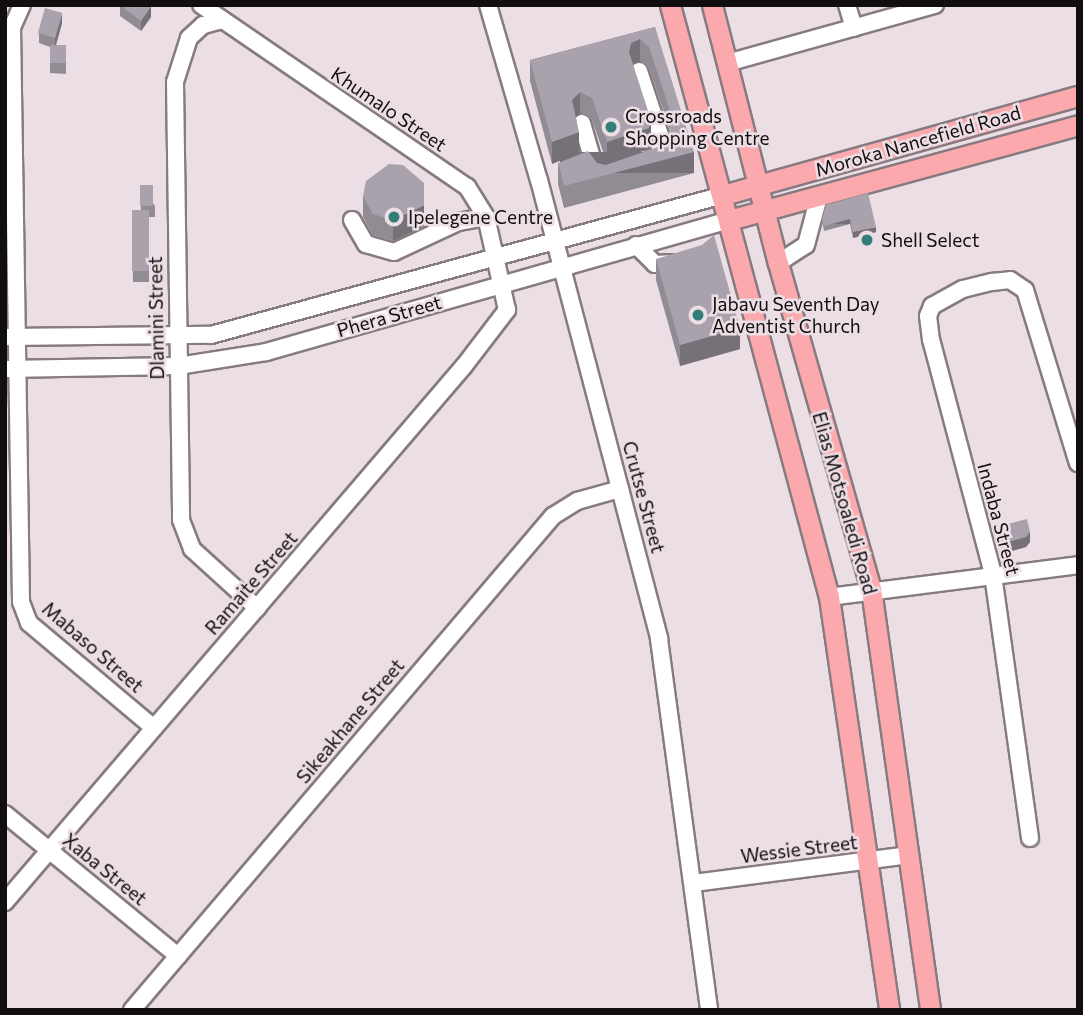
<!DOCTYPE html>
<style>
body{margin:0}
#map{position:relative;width:1083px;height:1015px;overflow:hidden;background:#ebdee4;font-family:Commissioner,sans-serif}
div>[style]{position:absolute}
.roads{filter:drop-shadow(2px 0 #867b80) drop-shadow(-2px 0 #867b80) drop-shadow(0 2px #867b80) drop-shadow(0 -2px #867b80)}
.minor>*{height:16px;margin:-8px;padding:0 8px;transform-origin:8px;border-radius:8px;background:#fff}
.major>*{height:19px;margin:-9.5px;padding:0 9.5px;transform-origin:9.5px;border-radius:9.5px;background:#fca9ad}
.wall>*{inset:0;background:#918b94}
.shaded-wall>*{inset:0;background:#767178;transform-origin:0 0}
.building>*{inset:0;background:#a9a2ac;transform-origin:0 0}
.dots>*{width:19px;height:19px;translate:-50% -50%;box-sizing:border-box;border:4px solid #ebdee4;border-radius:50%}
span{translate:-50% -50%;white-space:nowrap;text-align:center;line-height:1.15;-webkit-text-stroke:5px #ebdee4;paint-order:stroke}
.street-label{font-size:19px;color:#120e10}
.poi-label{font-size:19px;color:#120e10}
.left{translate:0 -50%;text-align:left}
.frame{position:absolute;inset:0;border:7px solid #120e10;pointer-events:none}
</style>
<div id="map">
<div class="roads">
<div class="minor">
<div style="left:22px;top:5px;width:24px;rotate:114deg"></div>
<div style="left:12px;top:27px;width:575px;rotate:89.1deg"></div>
<div style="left:21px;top:602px;width:22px;rotate:69deg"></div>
<div style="left:29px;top:623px;width:162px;rotate:40deg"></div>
<div style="left:488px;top:5px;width:182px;rotate:73.8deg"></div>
<div style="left:539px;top:180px;width:474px;rotate:75.3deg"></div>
<div style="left:659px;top:639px;width:374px;rotate:82.3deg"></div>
<div style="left:847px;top:5px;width:24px;rotate:73deg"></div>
<div style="left:222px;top:20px;width:20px;rotate:165deg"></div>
<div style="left:203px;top:25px;width:19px;rotate:137deg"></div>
<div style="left:189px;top:38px;width:46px;rotate:107.7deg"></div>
<div style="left:175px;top:82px;width:438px;rotate:89.2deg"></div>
<div style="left:181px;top:520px;width:31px;rotate:69deg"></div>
<div style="left:192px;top:549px;width:88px;rotate:42.2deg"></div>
<div style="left:727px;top:63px;width:216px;rotate:-15.6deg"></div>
<div style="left:639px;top:71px;width:74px;rotate:71.8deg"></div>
<div style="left:662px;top:141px;width:16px;rotate:104deg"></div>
<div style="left:658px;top:157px;width:9px;rotate:159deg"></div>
<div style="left:582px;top:123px;width:37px;rotate:74deg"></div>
<div style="left:352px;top:220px;width:28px;rotate:60deg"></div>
<div style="left:366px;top:244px;width:29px;rotate:16deg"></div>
<div style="left:394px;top:252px;width:71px;rotate:-25.1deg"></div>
<div style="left:458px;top:222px;width:28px;rotate:-10deg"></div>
<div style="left:636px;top:245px;width:27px;rotate:45deg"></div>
<div style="left:655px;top:264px;width:19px;rotate:-3deg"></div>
<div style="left:778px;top:263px;width:33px;rotate:-33deg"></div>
<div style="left:806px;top:245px;width:51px;rotate:-75.1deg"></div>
<div style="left:5px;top:337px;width:206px;rotate:-0.6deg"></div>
<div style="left:211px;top:335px;width:531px;rotate:-15.29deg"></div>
<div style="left:5px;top:369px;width:173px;rotate:-1deg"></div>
<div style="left:178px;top:366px;width:89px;rotate:-9deg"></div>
<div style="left:266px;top:352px;width:481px;rotate:-15.9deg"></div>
<div style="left:829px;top:597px;width:251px;rotate:-7.3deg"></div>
<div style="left:5px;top:814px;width:224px;rotate:39.4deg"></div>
<div style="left:1030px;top:838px;width:267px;rotate:-98deg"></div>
<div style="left:993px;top:574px;width:242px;rotate:-104.8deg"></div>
<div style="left:931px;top:340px;width:24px;rotate:-97deg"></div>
<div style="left:928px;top:316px;width:11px;rotate:-68deg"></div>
<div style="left:932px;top:306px;width:35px;rotate:-29deg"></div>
<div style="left:963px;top:289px;width:30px;rotate:-14deg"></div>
<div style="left:992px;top:282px;width:18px;rotate:-6deg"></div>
<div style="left:1010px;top:280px;width:18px;rotate:34deg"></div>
<div style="left:1025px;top:290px;width:181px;rotate:73deg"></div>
<div style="left:694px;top:883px;width:217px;rotate:-7.4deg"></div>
<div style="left:5px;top:902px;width:706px;rotate:-49.43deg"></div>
<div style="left:464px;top:366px;width:71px;rotate:-52.5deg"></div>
<div style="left:507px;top:310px;width:95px;rotate:-102.7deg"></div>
<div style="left:486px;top:217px;width:36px;rotate:-122deg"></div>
<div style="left:467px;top:187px;width:322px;rotate:-145.6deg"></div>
<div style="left:132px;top:1010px;width:649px;rotate:-49.56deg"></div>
<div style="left:553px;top:516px;width:28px;rotate:-32deg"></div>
<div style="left:577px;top:501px;width:45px;rotate:-15.6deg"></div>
</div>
<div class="major">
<div style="left:670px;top:5px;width:613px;rotate:74.97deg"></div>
<div style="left:829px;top:597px;width:417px;rotate:81.7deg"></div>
<div style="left:712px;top:5px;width:266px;rotate:75.7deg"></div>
<div style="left:778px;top:263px;width:339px;rotate:74.1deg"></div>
<div style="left:871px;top:589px;width:425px;rotate:82deg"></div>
<div style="left:723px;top:195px;width:369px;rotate:-15.6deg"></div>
<div style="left:729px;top:220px;width:362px;rotate:-15.2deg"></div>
</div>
</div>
<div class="wall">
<div style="clip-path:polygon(120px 5px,151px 17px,141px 31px,120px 16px)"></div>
<div style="clip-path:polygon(62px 23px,56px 45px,66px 45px,66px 74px,50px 73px,50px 47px,39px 43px,39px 33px)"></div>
<div style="clip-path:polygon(655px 27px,694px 173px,564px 208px,558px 184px,558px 163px,597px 163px,606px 165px,661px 146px,668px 139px,670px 130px,649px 68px,640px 61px,633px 64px,651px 141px,649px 149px,607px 163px,592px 120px,580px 113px,576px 117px,579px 153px,552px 164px,530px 81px,530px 60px)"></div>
<div style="clip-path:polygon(140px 185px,155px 206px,155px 217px,149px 217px,149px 282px,133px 282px,132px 211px,141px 210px)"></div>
<div style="clip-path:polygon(363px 196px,424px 226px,393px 241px,373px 235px,363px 217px)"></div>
<div style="clip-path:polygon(826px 205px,876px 232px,853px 238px,850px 224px,824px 231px,822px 220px)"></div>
<div style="clip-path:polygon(656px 259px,740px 349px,680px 366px,656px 280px)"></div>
<div style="clip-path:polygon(1000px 526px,1030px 542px,1026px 547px,1008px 552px,1003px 547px,1000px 537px)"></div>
</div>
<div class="shaded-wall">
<div style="clip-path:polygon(151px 6px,151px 17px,141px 31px,141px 21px)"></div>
<div style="clip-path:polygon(62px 13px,62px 23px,55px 48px,55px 37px)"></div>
<div style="clip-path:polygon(640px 39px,640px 61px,631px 65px,629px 52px,631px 43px)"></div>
<div style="clip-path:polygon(580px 92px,580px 113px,572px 121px,572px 100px)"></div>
<div style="clip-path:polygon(651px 120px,651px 141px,649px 149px,607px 163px,607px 142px)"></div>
<div style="clip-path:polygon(579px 132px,579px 153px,552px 164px,552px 142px)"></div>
<div style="left:694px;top:152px;width:21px;height:134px;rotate:90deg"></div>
<div style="clip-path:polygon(424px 205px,424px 226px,393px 241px,393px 220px)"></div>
<div style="left:850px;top:219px;width:5px;height:27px;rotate:90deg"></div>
<div style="clip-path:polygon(876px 227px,876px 232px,853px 238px,853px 232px)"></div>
<div style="clip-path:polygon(740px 328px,740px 349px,680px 366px,680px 345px)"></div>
<div style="clip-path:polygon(1030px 532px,1030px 542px,1026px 547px,1008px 552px,1008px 542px)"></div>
</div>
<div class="building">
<div style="clip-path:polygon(120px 5px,150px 5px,151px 6px,141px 21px)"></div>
<div style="left:45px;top:8px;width:18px;height:26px;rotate:16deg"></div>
<div style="clip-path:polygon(655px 27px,694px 152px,564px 186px,558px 163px,588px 151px,597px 163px,606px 165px,661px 146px,668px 139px,672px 117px,649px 47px,640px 39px,631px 43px,629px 52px,651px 120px,649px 128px,607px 142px,592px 98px,580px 92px,572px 100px,579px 132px,552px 142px,530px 60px)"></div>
<div style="left:50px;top:45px;width:16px;height:18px"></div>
<div style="clip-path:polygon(389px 164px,403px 165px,424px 183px,424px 205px,393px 220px,373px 214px,363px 196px,366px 181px)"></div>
<div style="left:140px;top:185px;width:13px;height:21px"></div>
<div style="clip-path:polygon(868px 193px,876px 227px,853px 232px,850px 219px,824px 226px,822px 220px,826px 205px)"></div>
<div style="left:149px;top:210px;width:61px;height:17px;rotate:90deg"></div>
<div style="clip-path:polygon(714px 235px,740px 328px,680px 345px,656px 259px,702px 245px)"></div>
<div style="clip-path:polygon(1027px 519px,1030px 532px,1026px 537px,1008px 542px,1003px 537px,1000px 526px)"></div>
</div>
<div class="dots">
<div style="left:611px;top:127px;background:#357d77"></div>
<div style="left:394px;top:217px;background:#357d77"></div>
<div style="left:867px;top:240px;background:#357d77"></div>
<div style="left:698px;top:315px;background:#357d77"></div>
</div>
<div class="street-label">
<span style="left:389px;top:109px;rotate:34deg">Khumalo Street</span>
<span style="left:918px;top:141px;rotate:-16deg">Moroka Nancefield Road</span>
<span style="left:389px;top:316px;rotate:-16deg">Phera Street</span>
<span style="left:156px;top:318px;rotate:-91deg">Dlamini Street</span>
<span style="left:644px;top:497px;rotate:75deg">Crutse Street</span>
<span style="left:845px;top:503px;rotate:74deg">Elias Motsoaledi Road</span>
<span style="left:999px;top:519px;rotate:75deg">Indaba Street</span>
<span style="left:251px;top:583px;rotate:-49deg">Ramaite Street</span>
<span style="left:93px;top:647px;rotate:41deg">Mabaso Street</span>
<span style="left:350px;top:721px;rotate:-50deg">Sikeakhane Street</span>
<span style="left:799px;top:849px;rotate:-7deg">Wessie Street</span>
<span style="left:105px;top:869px;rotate:39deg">Xaba Street</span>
</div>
<div class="poi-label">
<span class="left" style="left:625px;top:127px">Crossroads<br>Shopping Centre</span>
<span class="left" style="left:408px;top:217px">Ipelegene Centre</span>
<span class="left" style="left:881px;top:240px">Shell Select</span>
<span class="left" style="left:712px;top:315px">Jabavu Seventh Day<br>Adventist Church</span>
</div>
<div class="frame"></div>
</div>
